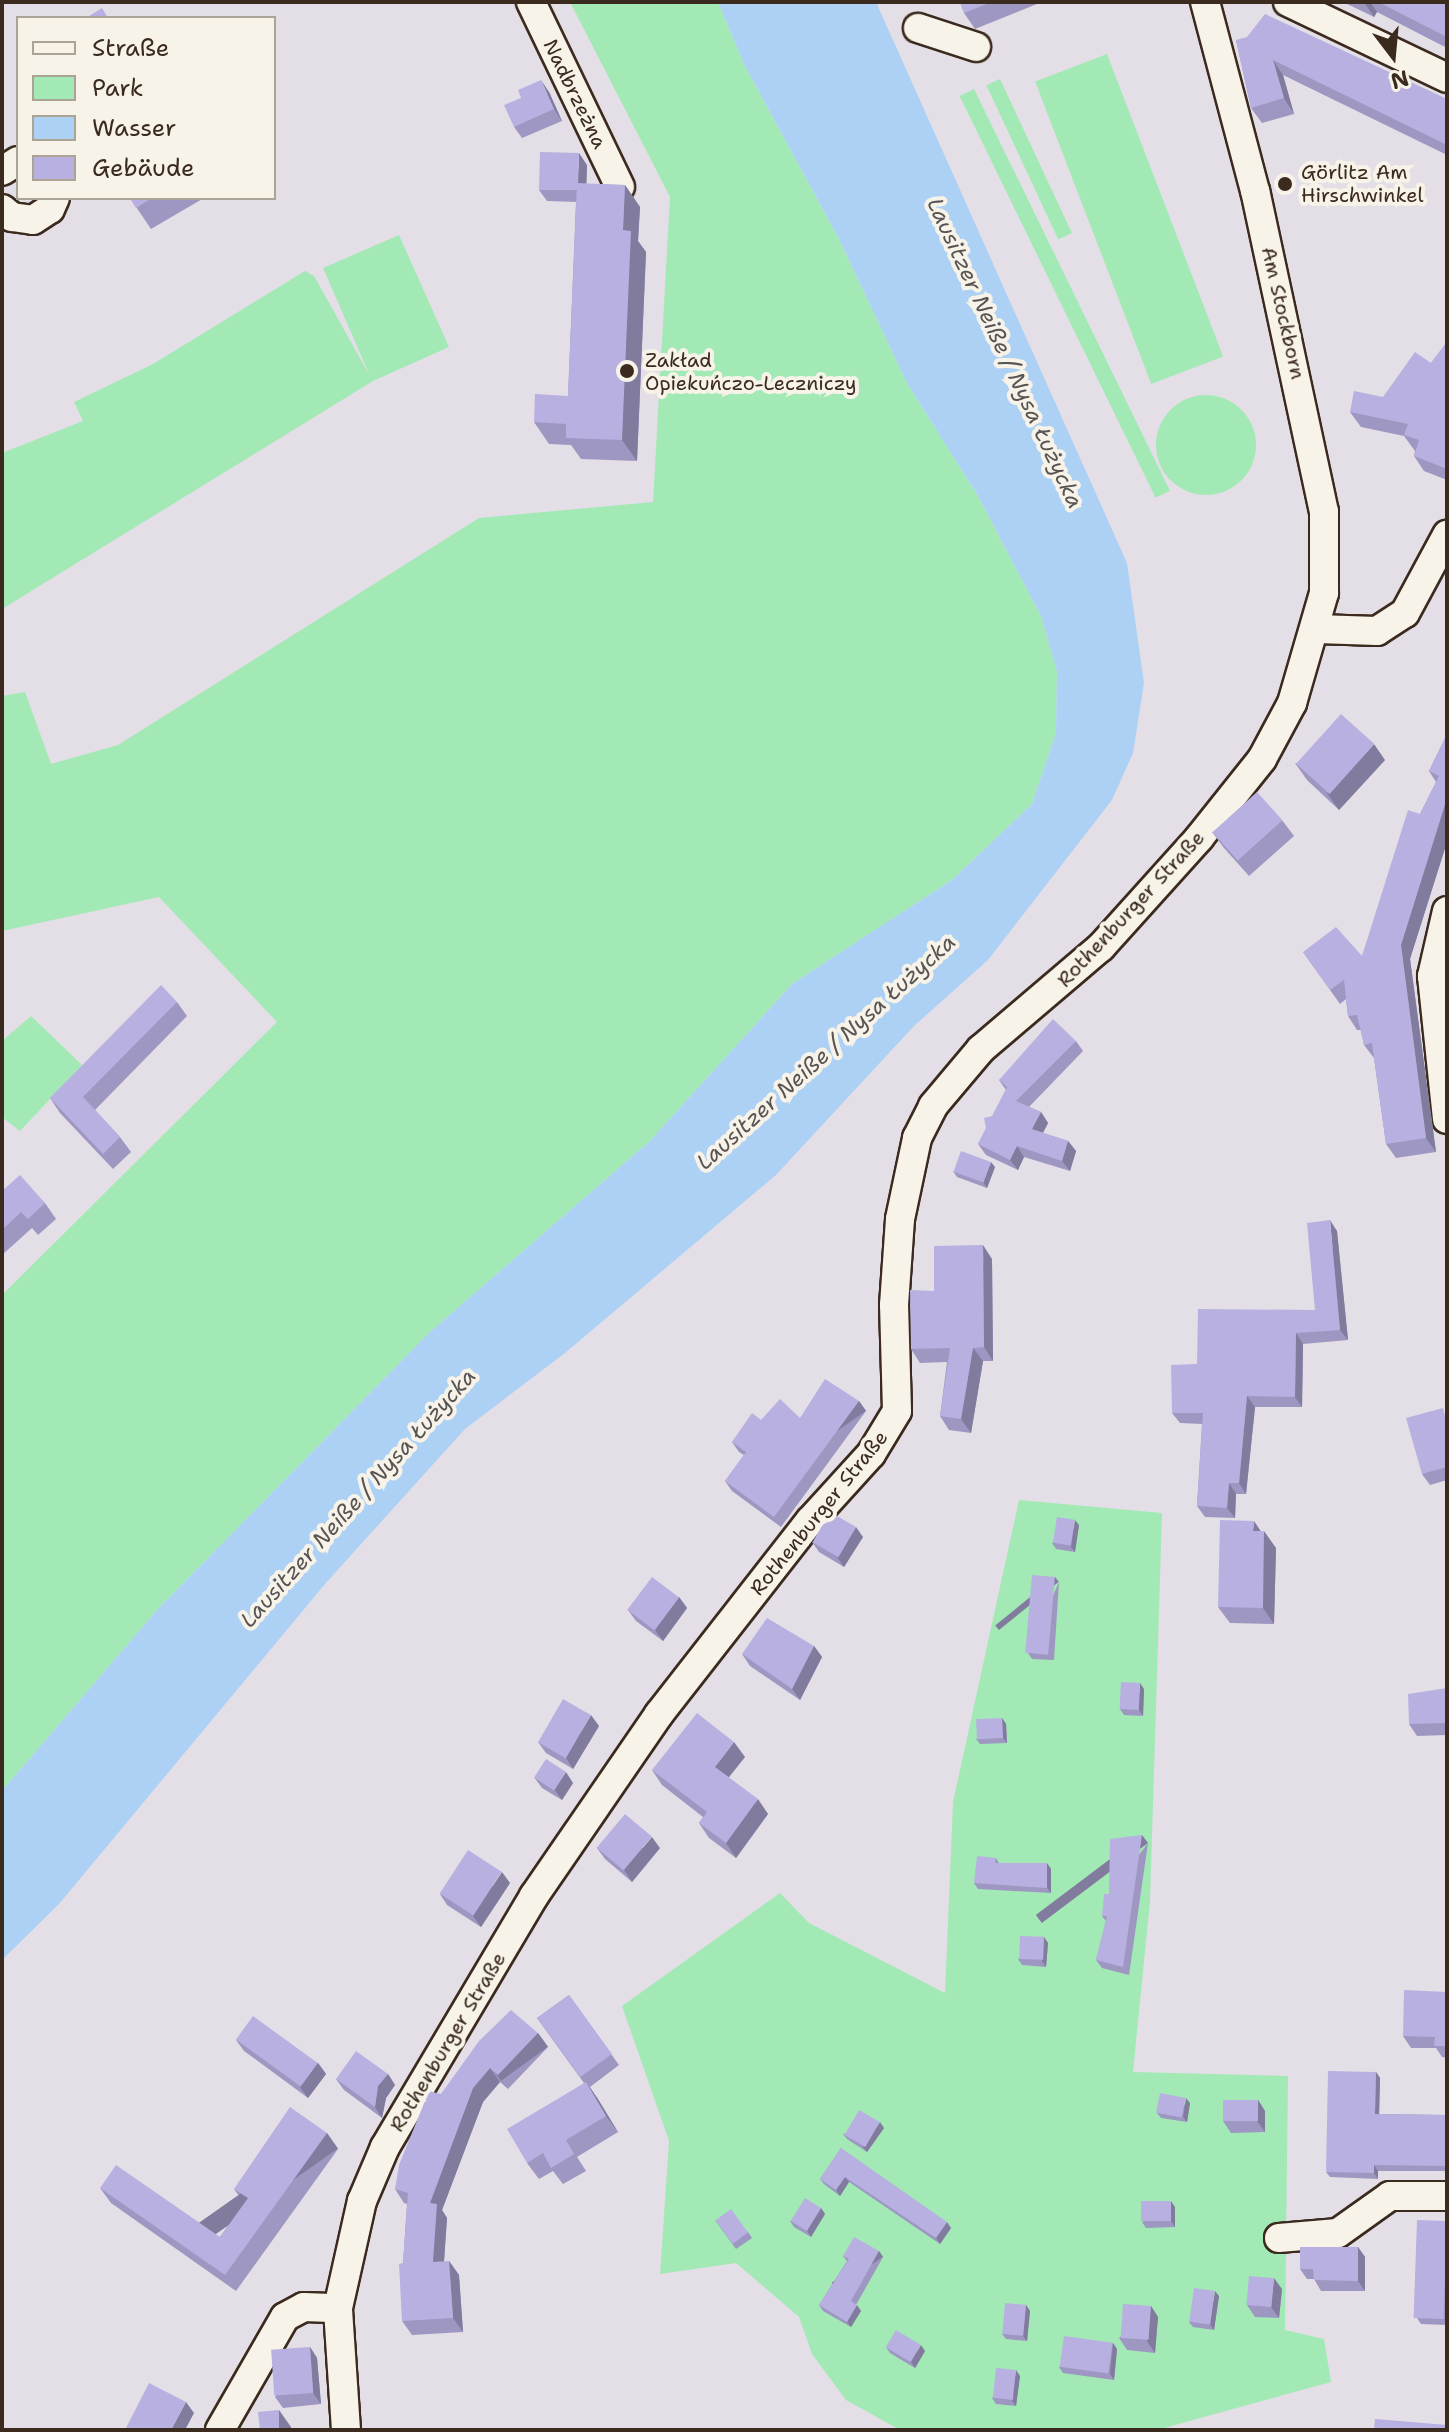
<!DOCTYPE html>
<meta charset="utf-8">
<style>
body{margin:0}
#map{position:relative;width:1449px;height:2432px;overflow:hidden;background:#e4dfe6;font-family:"Shantell Sans",sans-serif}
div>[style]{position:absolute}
.green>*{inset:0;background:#a2e9b6;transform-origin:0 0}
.round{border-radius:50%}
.water>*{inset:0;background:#add1f5}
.roads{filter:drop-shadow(2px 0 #3b2a1e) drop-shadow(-2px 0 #3b2a1e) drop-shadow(0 2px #3b2a1e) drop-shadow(0 -2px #3b2a1e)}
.minor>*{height:28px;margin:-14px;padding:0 14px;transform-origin:14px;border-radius:14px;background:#f7f3e8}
.wall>*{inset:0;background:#9e97c2}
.shaded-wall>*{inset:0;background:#817b9e;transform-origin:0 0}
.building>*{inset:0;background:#b8b0e1;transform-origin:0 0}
.dots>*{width:22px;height:22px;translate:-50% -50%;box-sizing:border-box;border:4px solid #f7f3e8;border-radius:50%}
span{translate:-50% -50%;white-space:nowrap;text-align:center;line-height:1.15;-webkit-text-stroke:8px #f7f3e8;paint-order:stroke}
.street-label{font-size:20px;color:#3b2a1e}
.poi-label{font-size:20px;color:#3b2a1e}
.left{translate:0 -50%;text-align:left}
.water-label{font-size:22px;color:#585454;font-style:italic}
.frame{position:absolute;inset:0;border:4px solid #3b2a1e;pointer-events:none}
.legend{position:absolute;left:16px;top:16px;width:260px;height:184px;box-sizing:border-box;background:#f7f3e8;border:2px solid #aca397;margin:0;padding:10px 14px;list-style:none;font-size:24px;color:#3b2a1e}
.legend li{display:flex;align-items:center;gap:16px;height:40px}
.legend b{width:40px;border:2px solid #aca397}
.north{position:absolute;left:1353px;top:16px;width:80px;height:80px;-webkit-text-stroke:6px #f7f3e8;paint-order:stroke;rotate:164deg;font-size:22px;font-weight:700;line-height:32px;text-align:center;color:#3b2a1e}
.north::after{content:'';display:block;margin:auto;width:28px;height:36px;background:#3b2a1e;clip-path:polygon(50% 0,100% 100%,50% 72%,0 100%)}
</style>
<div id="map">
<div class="green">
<div style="clip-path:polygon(570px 2px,718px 2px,745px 66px,839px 239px,907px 383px,978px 496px,1041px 616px,1057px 671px,1056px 733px,1032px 804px,952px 880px,792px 984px,650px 1141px,430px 1332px,158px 1609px,2px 1791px,2px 1295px,277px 1022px,159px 897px,2px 931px,2px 696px,25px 692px,51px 764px,118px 745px,479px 518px,653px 502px,670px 197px)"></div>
<div style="left:1107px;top:54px;width:324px;height:77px;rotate:69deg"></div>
<div style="left:1000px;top:79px;width:170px;height:15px;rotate:65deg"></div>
<div style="left:974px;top:89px;width:447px;height:16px;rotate:64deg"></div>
<div style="clip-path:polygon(399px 235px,449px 347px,373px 381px,2px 609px,2px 453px,83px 421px,74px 402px,153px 364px,305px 271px,314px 276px,370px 376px,323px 268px)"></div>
<div class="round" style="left:1156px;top:395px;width:100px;height:100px"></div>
<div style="clip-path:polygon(31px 1016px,82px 1065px,20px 1131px,2px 1117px,2px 1041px)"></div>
<div style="clip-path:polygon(1019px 1500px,1162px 1513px,1150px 1901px,1133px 2072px,1288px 2076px,1285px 2330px,1324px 2339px,1331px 2382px,1157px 2430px,900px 2430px,846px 2400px,812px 2354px,799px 2317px,736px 2263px,660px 2274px,669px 2141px,622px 2006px,780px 1893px,809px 1923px,945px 1993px,953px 1802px)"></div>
</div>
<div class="water">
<div style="clip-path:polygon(718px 2px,876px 2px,1127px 563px,1144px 683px,1133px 753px,1112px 800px,988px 960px,914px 1026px,776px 1175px,565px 1353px,465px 1429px,325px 1584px,59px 1904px,2px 1960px,2px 1791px,158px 1609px,430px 1332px,650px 1141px,792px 984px,952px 880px,1032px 804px,1056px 733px,1057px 671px,1041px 616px,978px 496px,907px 383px,839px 239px,745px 66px)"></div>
</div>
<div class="roads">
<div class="minor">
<div style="left:531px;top:2px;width:205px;rotate:64.3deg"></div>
<div style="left:1288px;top:2px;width:176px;rotate:25.5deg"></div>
<div style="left:918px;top:28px;width:61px;rotate:18.1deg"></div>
<div style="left:2px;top:171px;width:19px;rotate:-32deg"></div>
<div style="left:2px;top:209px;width:13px;rotate:39deg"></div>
<div style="left:12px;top:217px;width:21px;rotate:8deg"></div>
<div style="left:33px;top:220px;width:20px;rotate:-33deg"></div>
<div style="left:50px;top:209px;width:12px;rotate:-66deg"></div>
<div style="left:1317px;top:629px;width:60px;rotate:1.9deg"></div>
<div style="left:1377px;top:631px;width:33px;rotate:-33deg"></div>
<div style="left:1405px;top:613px;width:89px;rotate:-61.7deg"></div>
<div style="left:1447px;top:911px;width:67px;rotate:103deg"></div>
<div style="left:1432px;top:976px;width:144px;rotate:84deg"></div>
<div style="left:1279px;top:2238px;width:59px;rotate:-4.8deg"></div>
<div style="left:1338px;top:2233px;width:64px;rotate:-35.4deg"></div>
<div style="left:1390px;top:2196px;width:57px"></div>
<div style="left:220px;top:2430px;width:130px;rotate:-60.1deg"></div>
<div style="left:285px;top:2317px;width:21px;rotate:-28deg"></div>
<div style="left:304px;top:2307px;width:34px;rotate:2deg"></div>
<div style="left:346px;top:2430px;width:122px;rotate:-93.8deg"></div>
<div style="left:338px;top:2308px;width:110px;rotate:-77.4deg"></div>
<div style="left:362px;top:2201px;width:59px;rotate:-66.9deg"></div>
<div style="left:385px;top:2147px;width:292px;rotate:-59.3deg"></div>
<div style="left:534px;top:1896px;width:221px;rotate:-55.5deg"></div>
<div style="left:659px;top:1714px;width:245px;rotate:-52deg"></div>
<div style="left:810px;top:1521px;width:91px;rotate:-47.7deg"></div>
<div style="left:871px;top:1454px;width:50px;rotate:-58.8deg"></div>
<div style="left:897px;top:1411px;width:106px;rotate:-91.6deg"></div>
<div style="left:894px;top:1305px;width:86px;rotate:-86deg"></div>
<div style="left:900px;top:1219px;width:83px;rotate:-78.1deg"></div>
<div style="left:917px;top:1138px;width:36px;rotate:-63deg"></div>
<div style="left:933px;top:1106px;width:75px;rotate:-49.9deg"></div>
<div style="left:981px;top:1049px;width:157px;rotate:-40.4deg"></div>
<div style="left:1101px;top:947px;width:147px;rotate:-48deg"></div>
<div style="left:1199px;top:838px;width:101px;rotate:-51.4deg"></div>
<div style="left:1262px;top:759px;width:64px;rotate:-61.8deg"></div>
<div style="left:1292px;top:703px;width:115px;rotate:-73.8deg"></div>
<div style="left:1324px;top:593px;width:81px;rotate:-90deg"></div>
<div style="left:1324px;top:512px;width:328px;rotate:-102.1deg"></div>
<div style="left:1255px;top:191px;width:196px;rotate:-104.8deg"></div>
</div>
</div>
<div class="wall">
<div style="clip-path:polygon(960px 2px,1042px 2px,975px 29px,964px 13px)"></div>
<div style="clip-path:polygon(1343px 2px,1447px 2px,1447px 48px,1377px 12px,1374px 17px)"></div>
<div style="clip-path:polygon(1236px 40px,1447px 99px,1447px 155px,1283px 75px,1294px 114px,1262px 123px,1251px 108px)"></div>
<div style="clip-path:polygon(549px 92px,562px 121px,522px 138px,514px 127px)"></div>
<div style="clip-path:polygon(587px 165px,586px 184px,625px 185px,640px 207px,638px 241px,646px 252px,637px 461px,581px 459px,571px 445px,549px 444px,534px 422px,568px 396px,576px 202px,547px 201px,539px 190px)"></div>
<div style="clip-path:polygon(130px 198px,204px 198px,151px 229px)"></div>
<div style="clip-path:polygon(1447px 342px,1447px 480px,1424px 471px,1414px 456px,1415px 451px,1404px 436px,1361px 427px,1350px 412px,1383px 397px,1431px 363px)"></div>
<div style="clip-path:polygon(1447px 734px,1447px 842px,1410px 959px,1436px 1152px,1396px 1158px,1386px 1144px,1374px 1058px,1364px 1045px,1361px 1030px,1357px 1030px,1348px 1016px,1346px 999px,1340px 1004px,1303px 952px,1362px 956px,1420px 814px,1436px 782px,1429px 771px)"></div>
<div style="clip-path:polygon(1385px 760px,1339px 810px,1307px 780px,1295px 763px)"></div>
<div style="clip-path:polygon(1282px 820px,1294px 836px,1249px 876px,1224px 848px,1212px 832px)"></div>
<div style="clip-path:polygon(177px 1002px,187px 1016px,95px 1110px,120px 1137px,131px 1152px,113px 1169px,60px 1113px,50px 1098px)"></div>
<div style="clip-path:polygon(1076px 1041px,1083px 1051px,1029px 1107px,1041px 1112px,1048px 1123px,1043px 1133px,1068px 1141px,1076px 1151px,1070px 1171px,1024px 1157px,1018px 1170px,986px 1155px,978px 1144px,1006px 1090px,999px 1080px)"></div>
<div style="clip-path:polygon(995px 1167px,987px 1188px,957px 1177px,953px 1171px)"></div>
<div style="clip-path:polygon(2px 1191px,45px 1203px,56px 1219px,38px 1235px,32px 1228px,2px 1255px)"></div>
<div style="clip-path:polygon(1337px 1231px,1348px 1340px,1303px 1344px,1302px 1407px,1255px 1407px,1246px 1494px,1236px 1494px,1235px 1518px,1205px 1517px,1197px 1506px,1202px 1424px,1180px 1423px,1172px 1413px,1197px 1364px,1315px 1310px)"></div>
<div style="clip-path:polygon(992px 1259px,993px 1361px,983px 1361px,971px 1433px,949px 1430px,940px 1416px,947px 1362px,920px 1363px,911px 1349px,934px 1291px)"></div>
<div style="clip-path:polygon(859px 1401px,866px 1411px,781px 1527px,732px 1491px,725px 1481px,744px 1455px,739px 1452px,732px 1442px,761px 1420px,800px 1418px)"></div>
<div style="clip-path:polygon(1447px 1414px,1447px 1480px,1430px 1485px,1422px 1474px)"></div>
<div style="clip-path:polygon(1079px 1525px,1075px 1552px,1056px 1549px,1052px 1543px)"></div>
<div style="clip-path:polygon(1261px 1531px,1276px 1548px,1274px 1624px,1230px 1623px,1218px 1607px)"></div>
<div style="clip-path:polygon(863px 1537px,844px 1567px,819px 1552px,812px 1542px)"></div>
<div style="clip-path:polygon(1059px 1582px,1054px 1660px,1032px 1659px,1028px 1653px)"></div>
<div style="clip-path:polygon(679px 1597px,687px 1608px,663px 1641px,636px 1621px,628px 1610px)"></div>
<div style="clip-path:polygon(814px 1646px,822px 1657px,800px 1700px,750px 1666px,742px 1654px)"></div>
<div style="clip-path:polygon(1447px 1688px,1447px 1735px,1417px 1736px,1409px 1724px)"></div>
<div style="clip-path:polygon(1144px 1689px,1143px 1716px,1124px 1715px,1120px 1709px)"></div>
<div style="clip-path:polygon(1002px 1718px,1006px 1724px,1007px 1743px,980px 1744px,976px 1739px)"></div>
<div style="clip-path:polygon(599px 1726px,573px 1769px,546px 1753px,538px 1742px)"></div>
<div style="clip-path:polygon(745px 1757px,728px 1778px,768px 1814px,736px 1858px,709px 1838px,699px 1823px,703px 1817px,662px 1785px,652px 1770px)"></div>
<div style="clip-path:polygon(534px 1777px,573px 1783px,562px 1800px,542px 1788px)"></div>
<div style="clip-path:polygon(1148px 1843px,1129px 1975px,1102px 1968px,1096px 1960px,1106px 1921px,1102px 1916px,1109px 1894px)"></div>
<div style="clip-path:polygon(597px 1848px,660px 1848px,632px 1882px,605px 1859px)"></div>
<div style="clip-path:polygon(996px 1858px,999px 1863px,1047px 1863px,1051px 1869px,1051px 1893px,978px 1889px,974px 1883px)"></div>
<div style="clip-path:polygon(510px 1883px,481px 1927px,447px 1905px,440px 1894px)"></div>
<div style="clip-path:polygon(1044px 1937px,1048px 1943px,1046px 1967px,1022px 1965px,1018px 1959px)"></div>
<div style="clip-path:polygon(1447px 1992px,1447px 2058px,1442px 2057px,1436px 2048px,1411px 2048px,1403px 2036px)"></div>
<div style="clip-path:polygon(569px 1995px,619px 2065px,590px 2087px,618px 2132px,577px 2157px,586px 2171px,563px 2184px,553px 2171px,539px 2179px,527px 2163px,584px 2083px,537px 2018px)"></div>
<div style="clip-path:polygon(538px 2033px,548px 2047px,508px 2089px,500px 2082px,483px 2102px,442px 2210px,447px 2218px,444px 2262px,449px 2261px,459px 2275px,463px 2332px,412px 2335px,402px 2321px,403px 2263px,407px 2204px,404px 2203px,395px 2189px,441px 2094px)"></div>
<div style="clip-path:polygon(236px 2040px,318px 2063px,326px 2074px,308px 2098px,244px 2051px)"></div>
<div style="clip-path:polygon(1376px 2072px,1380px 2078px,1379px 2114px,1447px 2115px,1447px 2171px,1378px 2171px,1378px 2179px,1330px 2177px,1326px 2172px)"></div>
<div style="clip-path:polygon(388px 2074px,395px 2085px,386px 2098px,382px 2118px,344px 2090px,336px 2079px)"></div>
<div style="clip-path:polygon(1258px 2100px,1265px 2111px,1265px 2132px,1231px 2133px,1223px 2121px)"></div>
<div style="clip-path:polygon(1190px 2103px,1187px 2122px,1161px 2118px,1157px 2113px)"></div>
<div style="clip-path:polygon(884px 2128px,867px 2152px,847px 2139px,843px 2134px)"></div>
<div style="clip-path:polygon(327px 2133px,338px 2149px,236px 2291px,111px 2203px,100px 2188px,220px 2237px,244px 2203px,234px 2189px)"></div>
<div style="clip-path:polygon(841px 2148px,951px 2228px,940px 2244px,849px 2182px,840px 2196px,824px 2184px,820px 2179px)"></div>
<div style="clip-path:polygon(1175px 2207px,1175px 2227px,1146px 2228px,1142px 2222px)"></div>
<div style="clip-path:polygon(821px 2208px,825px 2214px,811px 2237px,794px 2227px,790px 2221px)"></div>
<div style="clip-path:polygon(715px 2220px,748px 2232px,752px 2238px,736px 2249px)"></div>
<div style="clip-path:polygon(1447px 2221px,1447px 2325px,1421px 2324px,1417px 2318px)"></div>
<div style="clip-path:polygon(1358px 2247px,1365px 2257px,1365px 2291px,1321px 2291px,1314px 2279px,1307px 2279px,1300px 2269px)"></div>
<div style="clip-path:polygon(879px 2251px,883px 2257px,856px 2305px,861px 2311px,851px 2327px,823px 2311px,819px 2305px,847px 2261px,843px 2256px)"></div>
<div style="clip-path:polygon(1282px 2289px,1279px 2318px,1255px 2317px,1247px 2305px)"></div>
<div style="clip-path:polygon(1219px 2296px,1214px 2330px,1193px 2327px,1189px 2322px)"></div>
<div style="clip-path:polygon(1026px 2305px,1030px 2311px,1027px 2341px,1006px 2339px,1002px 2334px)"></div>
<div style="clip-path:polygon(1151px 2306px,1158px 2317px,1155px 2353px,1127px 2350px,1119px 2338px)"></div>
<div style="clip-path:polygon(1113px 2343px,1117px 2349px,1114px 2380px,1063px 2373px,1059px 2367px)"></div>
<div style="clip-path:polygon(310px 2347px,317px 2358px,321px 2404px,283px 2408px,275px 2397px)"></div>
<div style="clip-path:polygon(886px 2347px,925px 2351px,915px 2368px,890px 2353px)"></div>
<div style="clip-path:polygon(1020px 2376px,1016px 2406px,996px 2404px,992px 2398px)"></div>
</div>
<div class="shaded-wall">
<div style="clip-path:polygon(1364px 2px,1370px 2px,1377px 12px,1374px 17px)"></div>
<div style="clip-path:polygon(1273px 60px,1283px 75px,1294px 114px,1284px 98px)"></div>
<div style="clip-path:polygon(541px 80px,549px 92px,562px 121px,554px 109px)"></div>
<div style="clip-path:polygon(579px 153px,587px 165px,586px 202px,578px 190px)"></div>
<div style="clip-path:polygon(625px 185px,640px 207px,638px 241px,646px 252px,637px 461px,622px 440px,623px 230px)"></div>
<div style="clip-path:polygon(1374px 744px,1385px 760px,1339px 810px,1327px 793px)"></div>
<div style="clip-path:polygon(1447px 798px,1447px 842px,1410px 959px,1436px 1152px,1426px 1138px,1401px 945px)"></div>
<div style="clip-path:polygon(1041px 1112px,1048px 1123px,1039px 1140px,1032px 1129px)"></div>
<div style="clip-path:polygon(1068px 1141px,1076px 1151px,1070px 1171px,1062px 1161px)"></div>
<div style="clip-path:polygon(1017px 1146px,1024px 1157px,1018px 1170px,1010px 1160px)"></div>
<div style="clip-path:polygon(991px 1162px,995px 1167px,987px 1188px,983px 1182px)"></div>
<div style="clip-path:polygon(1330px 1220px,1337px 1231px,1348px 1340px,1340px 1330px)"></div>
<div style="clip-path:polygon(983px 1245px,992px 1259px,993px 1361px,984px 1347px)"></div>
<div style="clip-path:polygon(1296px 1333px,1303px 1344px,1302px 1407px,1295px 1397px)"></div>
<div style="clip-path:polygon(973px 1348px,983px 1361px,971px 1433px,961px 1419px)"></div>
<div style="clip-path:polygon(1247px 1396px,1255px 1407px,1246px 1494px,1239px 1483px)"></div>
<div style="left:859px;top:1401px;width:12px;height:144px;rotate:55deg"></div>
<div style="clip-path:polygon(1229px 1483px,1236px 1494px,1235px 1518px,1227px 1508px)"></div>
<div style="clip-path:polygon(1075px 1520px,1079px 1525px,1075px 1552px,1071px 1547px)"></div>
<div style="clip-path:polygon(1254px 1521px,1264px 1536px,1264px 1531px,1276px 1548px,1274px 1624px,1263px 1608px,1253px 1531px)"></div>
<div style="clip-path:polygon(856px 1527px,863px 1537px,844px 1567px,837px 1557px)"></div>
<div style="left:1055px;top:1577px;width:6px;height:77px;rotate:51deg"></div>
<div style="clip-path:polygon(679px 1597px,687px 1608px,663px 1641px,655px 1630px)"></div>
<div style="clip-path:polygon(814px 1646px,822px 1657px,800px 1700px,792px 1689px)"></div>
<div style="clip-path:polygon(1140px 1683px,1144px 1689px,1143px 1716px,1139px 1710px)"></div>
<div style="clip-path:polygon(591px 1715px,599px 1726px,573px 1769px,566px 1758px)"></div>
<div style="clip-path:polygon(1002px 1718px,1006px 1724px,1007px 1743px,1003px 1738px)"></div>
<div style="clip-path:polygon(734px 1742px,745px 1757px,725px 1782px,715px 1767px)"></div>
<div style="clip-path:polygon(566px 1772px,573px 1783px,562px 1800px,554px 1789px)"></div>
<div style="clip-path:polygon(758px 1799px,768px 1814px,736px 1858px,726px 1843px)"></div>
<div style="left:1142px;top:1835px;width:10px;height:133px;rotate:53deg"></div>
<div style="clip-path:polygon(652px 1837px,660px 1848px,632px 1882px,624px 1870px)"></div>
<div style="clip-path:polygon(1047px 1863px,1051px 1869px,1051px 1893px,1047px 1888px)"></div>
<div style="clip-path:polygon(502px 1872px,510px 1883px,481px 1927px,473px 1916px)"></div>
<div style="clip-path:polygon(1044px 1937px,1048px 1943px,1046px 1967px,1042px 1961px)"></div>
<div style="left:538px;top:2033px;width:17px;height:58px;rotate:54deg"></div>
<div style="clip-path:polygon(318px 2063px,326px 2074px,308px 2098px,300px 2087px)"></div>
<div style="clip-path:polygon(490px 2068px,500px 2082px,483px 2102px,442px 2210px,447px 2218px,443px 2276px,433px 2262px,430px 2203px,473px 2088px)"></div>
<div style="clip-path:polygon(1376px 2072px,1380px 2078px,1379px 2120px,1375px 2114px)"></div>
<div style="clip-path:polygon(388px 2074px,395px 2085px,386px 2098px,382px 2118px,375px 2107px,378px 2086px)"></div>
<div style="clip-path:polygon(586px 2082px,598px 2099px,618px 2132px,606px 2116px)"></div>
<div style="clip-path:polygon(1186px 2098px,1190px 2103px,1187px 2122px,1183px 2117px)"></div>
<div style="clip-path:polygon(1258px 2100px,1265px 2111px,1265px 2132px,1257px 2121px)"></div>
<div style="clip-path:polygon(880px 2122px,884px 2128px,867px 2152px,863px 2147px)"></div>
<div style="left:327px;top:2133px;width:19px;height:175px;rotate:55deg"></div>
<div style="clip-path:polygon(1374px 2165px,1378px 2171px,1378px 2179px,1374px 2173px)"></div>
<div style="clip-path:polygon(845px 2177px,849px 2182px,840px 2196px,836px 2190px)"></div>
<div style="clip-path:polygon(1171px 2201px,1175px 2207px,1175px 2227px,1171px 2221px)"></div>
<div style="clip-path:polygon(821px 2208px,825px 2214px,811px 2237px,807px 2231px)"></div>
<div style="clip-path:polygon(947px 2222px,951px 2228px,940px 2244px,936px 2238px)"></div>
<div style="clip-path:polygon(1358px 2247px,1365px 2257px,1365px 2291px,1358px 2281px)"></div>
<div style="left:879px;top:2251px;width:7px;height:57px;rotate:56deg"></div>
<div style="clip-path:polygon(449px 2261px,459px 2275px,463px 2332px,453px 2318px)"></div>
<div style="clip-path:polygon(1274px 2278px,1282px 2289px,1279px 2318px,1271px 2307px)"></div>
<div style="clip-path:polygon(1215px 2291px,1219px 2296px,1214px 2330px,1210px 2324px)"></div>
<div style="clip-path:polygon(857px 2305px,861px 2311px,851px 2327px,847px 2322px)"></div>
<div style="clip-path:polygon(1026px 2305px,1030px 2311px,1027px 2341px,1023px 2336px)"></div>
<div style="clip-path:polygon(1151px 2306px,1158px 2317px,1155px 2353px,1147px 2341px)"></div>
<div style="clip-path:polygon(1113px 2343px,1117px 2349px,1114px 2380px,1110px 2374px)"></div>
<div style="clip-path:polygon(921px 2345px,925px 2351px,915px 2368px,911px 2362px)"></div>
<div style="clip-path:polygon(310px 2347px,317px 2358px,321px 2404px,313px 2393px)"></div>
<div style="clip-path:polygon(1016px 2370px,1020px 2376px,1016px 2406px,1012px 2401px)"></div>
<div style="clip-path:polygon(186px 2402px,194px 2413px,185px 2430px,171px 2430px)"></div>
<div style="clip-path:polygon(279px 2410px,291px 2427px,291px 2430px,279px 2430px)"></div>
</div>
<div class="building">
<div style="clip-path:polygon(960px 2px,992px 2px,964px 13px)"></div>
<div style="clip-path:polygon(1378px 2px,1447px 2px,1447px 37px)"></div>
<div style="clip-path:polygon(102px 8px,108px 18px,86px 18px)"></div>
<div style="clip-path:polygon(1265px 14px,1447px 99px,1447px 145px,1273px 60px,1284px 98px,1251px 108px,1236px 40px,1247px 37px)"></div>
<div style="clip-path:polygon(541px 80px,554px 109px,514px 127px,504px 105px,521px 98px,518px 90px)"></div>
<div style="clip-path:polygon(540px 152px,579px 153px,578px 183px,577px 183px,577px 190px,539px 190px)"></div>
<div style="clip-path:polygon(577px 183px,625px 185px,623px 230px,631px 231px,622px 440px,566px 438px,566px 424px,534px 422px,535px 394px,568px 396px)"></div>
<div style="clip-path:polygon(130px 198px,152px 198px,136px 208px)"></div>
<div style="clip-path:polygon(1447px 342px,1447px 469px,1414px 456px,1419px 440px,1404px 435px,1408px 424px,1350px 412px,1354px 391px,1383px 397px,1415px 352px,1431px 363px)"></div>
<div style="left:1341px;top:714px;width:45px;height:67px;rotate:42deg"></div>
<div style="clip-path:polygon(1447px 734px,1447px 798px,1401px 945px,1426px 1138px,1386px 1144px,1372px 1043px,1364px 1045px,1357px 1015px,1348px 1016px,1344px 980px,1330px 990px,1303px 952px,1336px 927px,1362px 956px,1408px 810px,1420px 814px,1439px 776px,1429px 771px)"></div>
<div style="left:1257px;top:792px;width:38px;height:60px;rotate:48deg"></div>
<div style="clip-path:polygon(161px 985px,177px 1002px,83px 1097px,120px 1137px,103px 1154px,50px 1098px)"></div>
<div style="clip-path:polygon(1053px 1019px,1076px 1041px,1016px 1101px,1041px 1112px,1032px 1129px,1068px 1141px,1062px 1161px,1017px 1146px,1010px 1160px,978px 1144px,986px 1128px,984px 1118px,992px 1116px,1007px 1087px,999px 1080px)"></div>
<div style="left:961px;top:1151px;width:32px;height:22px;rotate:20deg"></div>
<div style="clip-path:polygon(20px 1175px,45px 1203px,28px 1219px,21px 1212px,2px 1230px,2px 1191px)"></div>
<div style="clip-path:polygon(1330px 1220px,1340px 1330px,1296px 1333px,1295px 1397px,1247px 1396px,1239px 1483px,1229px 1483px,1227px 1508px,1197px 1506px,1203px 1413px,1172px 1413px,1171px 1365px,1197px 1364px,1198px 1309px,1315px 1310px,1307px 1223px)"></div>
<div style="clip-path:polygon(983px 1245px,984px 1347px,973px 1348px,961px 1419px,940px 1416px,950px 1348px,911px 1349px,910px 1290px,934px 1291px,934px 1246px)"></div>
<div style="clip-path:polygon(825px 1379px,859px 1401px,774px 1517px,725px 1481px,746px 1452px,732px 1442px,752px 1413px,761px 1420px,780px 1399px,800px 1418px)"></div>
<div style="clip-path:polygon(1443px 1408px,1447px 1424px,1447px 1467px,1422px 1474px,1406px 1418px)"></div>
<div style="left:830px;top:1512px;width:30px;height:35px;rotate:30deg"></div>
<div style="left:1057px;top:1517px;width:18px;height:26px;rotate:9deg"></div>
<div style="clip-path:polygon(1220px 1520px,1254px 1521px,1253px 1531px,1264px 1531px,1263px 1608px,1218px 1607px)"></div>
<div style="left:1032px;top:1575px;width:23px;height:78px;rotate:5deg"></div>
<div style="left:652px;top:1577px;width:34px;height:41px;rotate:37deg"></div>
<div style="clip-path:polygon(767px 1618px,814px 1646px,792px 1689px,742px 1654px)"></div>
<div style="left:1121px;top:1682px;width:19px;height:27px;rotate:3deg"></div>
<div style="clip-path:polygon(1447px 1688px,1447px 1723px,1409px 1724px,1408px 1694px)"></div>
<div style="left:563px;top:1699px;width:32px;height:50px;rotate:30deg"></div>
<div style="clip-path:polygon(697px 1713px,734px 1742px,715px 1767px,758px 1799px,726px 1843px,699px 1823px,707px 1812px,652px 1770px)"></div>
<div style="left:1002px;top:1718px;width:20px;height:26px;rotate:87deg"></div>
<div style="left:546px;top:1759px;width:24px;height:22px;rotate:33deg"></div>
<div style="left:625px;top:1814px;width:35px;height:44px;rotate:40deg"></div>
<div style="clip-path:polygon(1142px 1835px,1123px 1967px,1096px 1960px,1107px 1916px,1102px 1916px,1104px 1894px,1109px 1894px,1110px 1839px)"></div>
<div style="left:468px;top:1850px;width:40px;height:52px;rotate:33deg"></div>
<div style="clip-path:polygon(977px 1856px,996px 1858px,995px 1863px,1047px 1863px,1047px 1888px,974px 1883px)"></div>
<div style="left:1020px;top:1936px;width:24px;height:23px;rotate:2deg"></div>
<div style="clip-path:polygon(1404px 1990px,1447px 1992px,1447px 2046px,1434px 2046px,1435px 2037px,1403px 2036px)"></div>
<div style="left:569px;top:1995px;width:73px;height:39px;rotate:54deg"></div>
<div style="clip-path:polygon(511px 2010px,538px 2033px,498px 2075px,490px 2068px,473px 2088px,430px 2203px,437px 2204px,433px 2262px,449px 2261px,453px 2318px,402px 2321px,399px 2264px,403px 2263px,408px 2193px,395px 2189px,399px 2165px,429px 2091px,441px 2094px,479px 2041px)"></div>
<div style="left:253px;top:2016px;width:80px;height:29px;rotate:36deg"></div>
<div style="clip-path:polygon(356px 2051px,388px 2074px,378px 2086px,375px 2107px,336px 2079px)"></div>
<div style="clip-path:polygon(1328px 2071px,1376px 2072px,1375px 2114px,1447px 2115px,1447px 2166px,1374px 2165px,1374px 2173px,1326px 2172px)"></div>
<div style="clip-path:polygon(586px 2082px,606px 2116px,566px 2140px,574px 2154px,551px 2168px,543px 2153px,527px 2163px,507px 2129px)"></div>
<div style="left:1160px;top:2093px;width:26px;height:20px;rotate:11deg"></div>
<div style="left:1223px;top:2100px;width:35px;height:21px"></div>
<div style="clip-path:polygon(290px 2107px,327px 2133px,225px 2275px,100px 2188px,116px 2165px,220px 2237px,248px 2198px,234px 2189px)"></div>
<div style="left:859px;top:2110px;width:24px;height:29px;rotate:30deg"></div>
<div style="clip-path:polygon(841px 2148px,947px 2222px,936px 2238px,845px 2177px,836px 2190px,820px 2179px)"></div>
<div style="left:805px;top:2198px;width:19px;height:27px;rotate:32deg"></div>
<div style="left:1171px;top:2201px;width:20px;height:30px;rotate:90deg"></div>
<div style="left:731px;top:2209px;width:29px;height:19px;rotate:54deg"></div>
<div style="left:1417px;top:2220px;width:30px;height:98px;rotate:2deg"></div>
<div style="clip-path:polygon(854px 2237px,879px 2251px,851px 2301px,857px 2305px,847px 2322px,819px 2305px,849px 2259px,843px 2256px)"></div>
<div style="clip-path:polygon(1300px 2247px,1358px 2247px,1358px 2281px,1314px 2280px,1313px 2269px,1300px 2269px)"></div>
<div style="left:1249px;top:2276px;width:25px;height:29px;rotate:5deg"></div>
<div style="left:1194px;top:2288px;width:21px;height:34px;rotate:8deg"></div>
<div style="left:1005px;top:2303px;width:21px;height:31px;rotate:5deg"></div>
<div style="left:1123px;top:2304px;width:28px;height:34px;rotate:4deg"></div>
<div style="left:896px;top:2330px;width:29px;height:20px;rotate:31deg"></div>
<div style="left:1064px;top:2336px;width:49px;height:31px;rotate:8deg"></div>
<div style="left:310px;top:2347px;width:46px;height:39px;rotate:86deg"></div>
<div style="left:996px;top:2368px;width:20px;height:30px;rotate:6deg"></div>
<div style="clip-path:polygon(149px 2383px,186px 2402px,171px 2430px,125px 2430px)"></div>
<div style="clip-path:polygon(279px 2410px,279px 2430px,260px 2430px,258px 2412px)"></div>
<div style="clip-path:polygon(1375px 2419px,1447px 2425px,1447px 2430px,1374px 2430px)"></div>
</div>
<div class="dots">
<div style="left:1285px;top:184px;background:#3b2a1e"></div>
<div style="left:627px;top:371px;background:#3b2a1e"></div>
</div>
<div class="street-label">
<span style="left:575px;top:94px;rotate:64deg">Nadbrzeżna</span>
<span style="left:1283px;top:313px;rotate:77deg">Am Stockborn</span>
<span style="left:1131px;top:909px;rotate:-47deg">Rothenburger Straße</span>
<span style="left:819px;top:1513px;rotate:-51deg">Rothenburger Straße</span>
<span style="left:448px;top:2042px;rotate:-59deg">Rothenburger Straße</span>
</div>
<div class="poi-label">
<span class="left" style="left:1301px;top:184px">Görlitz Am<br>Hirschwinkel</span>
<span class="left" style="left:645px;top:372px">Zakład<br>Opiekuńczo-Leczniczy</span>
</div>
<div class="water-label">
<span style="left:1005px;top:353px;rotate:65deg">Lausitzer Neiße / Nysa Łużycka</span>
<span style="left:826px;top:1052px;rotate:-42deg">Lausitzer Neiße / Nysa Łużycka</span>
<span style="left:358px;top:1498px;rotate:-48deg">Lausitzer Neiße / Nysa Łużycka</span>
</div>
<div class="frame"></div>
<ul class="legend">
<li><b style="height:10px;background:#f7f3e8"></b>Straße</li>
<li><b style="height:22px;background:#a2e9b6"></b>Park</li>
<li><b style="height:22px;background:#add1f5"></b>Wasser</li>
<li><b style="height:22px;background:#b8b0e1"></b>Gebäude</li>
</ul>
<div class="north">N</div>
</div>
